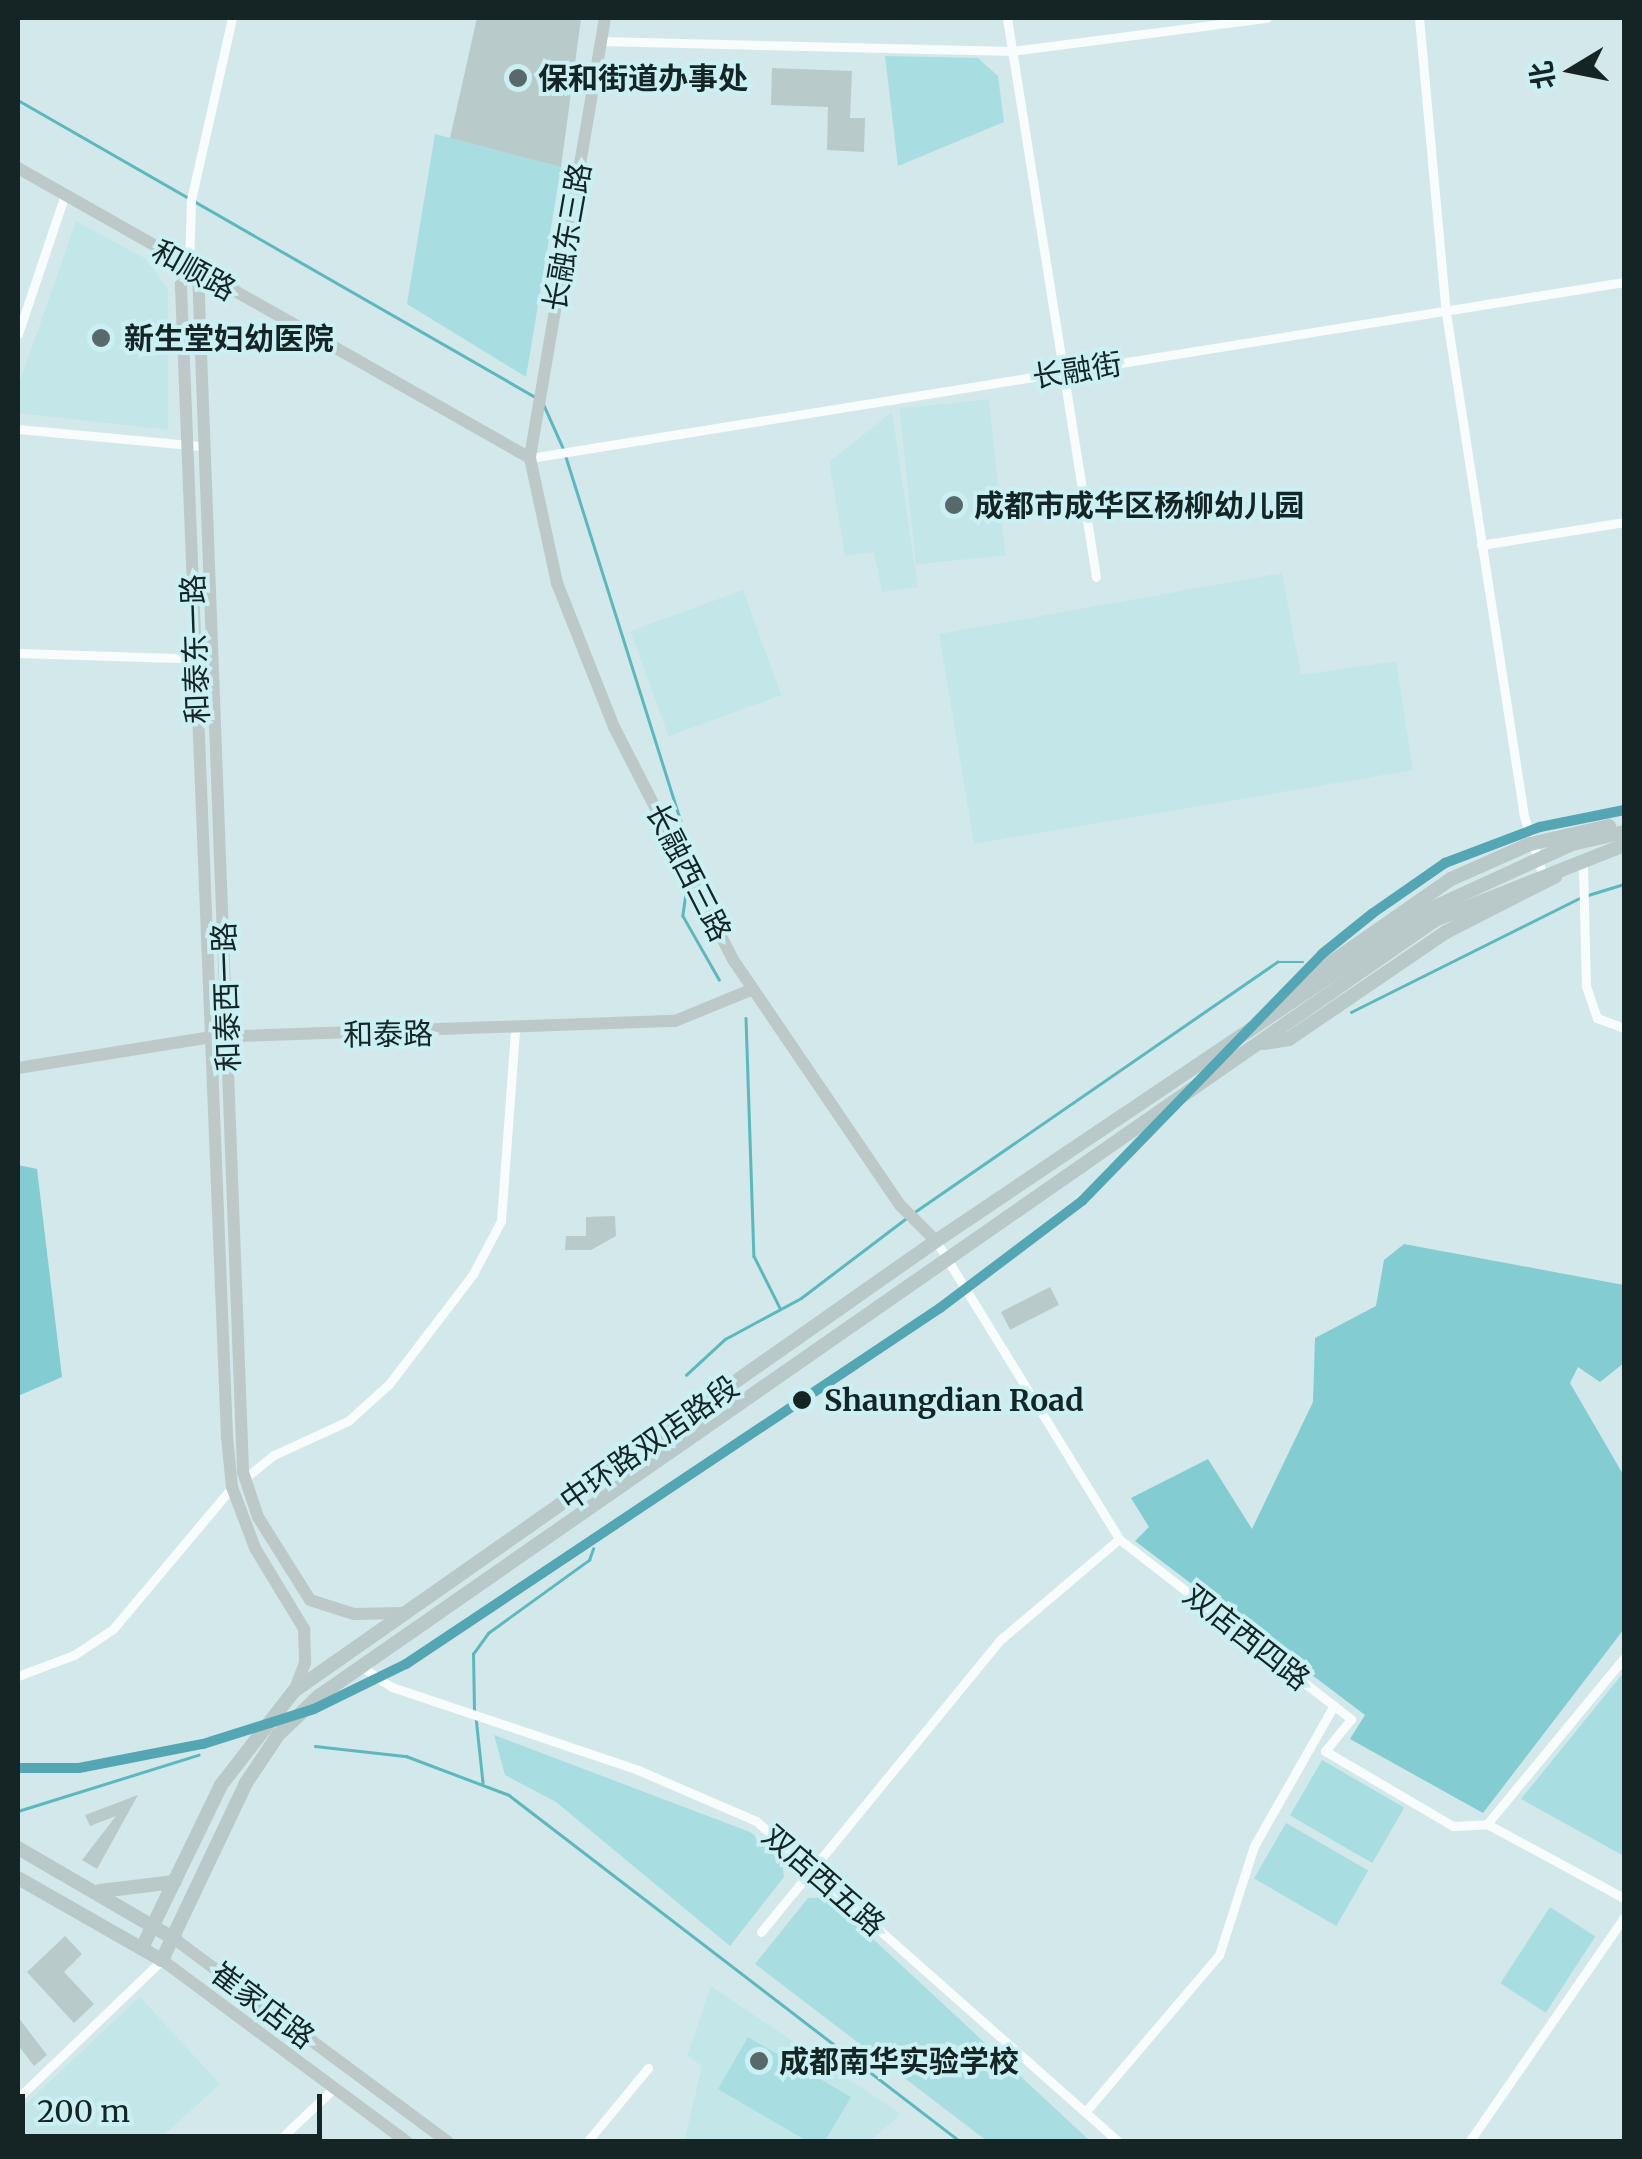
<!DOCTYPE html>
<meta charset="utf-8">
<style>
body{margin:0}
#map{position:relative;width:1642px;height:2159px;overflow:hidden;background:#d3e8ea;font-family:Merriweather,"Noto Sans SC",serif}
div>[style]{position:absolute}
.built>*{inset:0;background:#c3e7e9;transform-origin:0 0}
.green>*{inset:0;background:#a8dee2;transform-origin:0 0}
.forest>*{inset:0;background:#83ccd1}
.stream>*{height:2.5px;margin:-1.25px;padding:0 1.25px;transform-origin:1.25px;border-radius:1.25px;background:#5cb8be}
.building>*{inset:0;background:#b9cacb;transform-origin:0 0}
.street>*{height:9px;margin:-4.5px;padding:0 4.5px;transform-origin:4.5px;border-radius:4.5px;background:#f8fcfc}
.secondary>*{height:12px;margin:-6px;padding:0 6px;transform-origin:6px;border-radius:6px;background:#bdc8c9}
.primary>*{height:14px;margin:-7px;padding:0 7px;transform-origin:7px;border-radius:7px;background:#b9c8c9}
.metro-1>*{height:10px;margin:-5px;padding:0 5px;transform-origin:5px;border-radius:5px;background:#55a6b4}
.dots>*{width:28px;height:28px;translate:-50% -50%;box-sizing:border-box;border:5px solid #caf0f3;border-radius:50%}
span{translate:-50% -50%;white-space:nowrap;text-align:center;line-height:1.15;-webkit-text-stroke:8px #caf0f3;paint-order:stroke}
.poi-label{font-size:30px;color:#152425;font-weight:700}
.left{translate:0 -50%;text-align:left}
.street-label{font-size:30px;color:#152425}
.stop-label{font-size:30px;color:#152425;font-weight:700}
.frame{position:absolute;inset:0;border:20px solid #152425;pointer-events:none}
.north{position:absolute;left:1522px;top:20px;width:100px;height:100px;-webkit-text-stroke:8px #caf0f3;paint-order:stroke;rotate:260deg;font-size:28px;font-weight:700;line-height:40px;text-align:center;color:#152425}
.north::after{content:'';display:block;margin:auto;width:35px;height:45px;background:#152425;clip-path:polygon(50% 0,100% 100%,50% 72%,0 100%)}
.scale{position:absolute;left:20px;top:2094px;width:302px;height:45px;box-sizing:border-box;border:5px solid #152425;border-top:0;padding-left:12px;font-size:30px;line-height:35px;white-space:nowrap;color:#152425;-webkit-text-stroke:8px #caf0f3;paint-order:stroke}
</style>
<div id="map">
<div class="built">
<div style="clip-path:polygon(76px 221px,146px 259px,168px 289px,168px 430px,18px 413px,18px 387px)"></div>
<div style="left:989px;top:399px;width:157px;height:90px;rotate:84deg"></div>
<div style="clip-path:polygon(892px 412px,918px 587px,882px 592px,874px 552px,845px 556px,829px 462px)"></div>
<div style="clip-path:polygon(1282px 573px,1301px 675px,1396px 661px,1413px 770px,974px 844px,939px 634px)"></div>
<div style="left:743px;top:590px;width:112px;height:120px;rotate:70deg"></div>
<div style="clip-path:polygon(711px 1986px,901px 2114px,870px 2141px,684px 2142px,702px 2066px,687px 2056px)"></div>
<div style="clip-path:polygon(140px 1997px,220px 2084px,157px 2141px,18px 2141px,18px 2111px)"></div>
</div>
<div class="green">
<div style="clip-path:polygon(885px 56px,978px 58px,998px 76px,1004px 122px,898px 166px)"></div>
<div style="clip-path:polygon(435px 134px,561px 167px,526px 377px,407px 304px)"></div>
<div style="clip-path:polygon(1624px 1672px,1624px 1856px,1521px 1799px)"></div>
<div style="clip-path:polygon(494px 1735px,750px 1832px,781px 1856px,784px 1877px,730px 1946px,556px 1802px,505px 1775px)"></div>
<div style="left:1322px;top:1760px;width:95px;height:64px;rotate:30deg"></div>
<div style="left:1286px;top:1823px;width:95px;height:64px;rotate:30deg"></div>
<div style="clip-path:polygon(828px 1897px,984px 2042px,1090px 2141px,987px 2141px,755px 1964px,808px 1898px)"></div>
<div style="left:1550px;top:1907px;width:54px;height:91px;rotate:33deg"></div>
<div style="clip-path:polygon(748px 2037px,851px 2097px,825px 2141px,807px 2141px,718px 2089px)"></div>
</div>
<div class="forest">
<div style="clip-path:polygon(18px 1165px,37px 1169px,62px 1377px,18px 1396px)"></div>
<div style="clip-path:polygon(1404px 1244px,1624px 1285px,1624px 1363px,1600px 1382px,1578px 1367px,1570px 1383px,1624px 1476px,1624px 1629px,1483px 1813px,1350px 1739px,1365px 1715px,1135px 1541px,1149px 1527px,1131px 1498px,1208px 1459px,1252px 1529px,1313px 1402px,1315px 1338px,1376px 1306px,1384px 1260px)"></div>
</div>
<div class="stream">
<div style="left:18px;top:100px;width:598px;rotate:29.86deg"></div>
<div style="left:543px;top:403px;width:51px;rotate:65.9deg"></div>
<div style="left:566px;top:457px;width:435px;rotate:72.5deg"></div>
<div style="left:687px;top:886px;width:30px;rotate:98deg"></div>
<div style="left:683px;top:916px;width:73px;rotate:60.3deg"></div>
<div style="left:1588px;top:895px;width:38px;rotate:-17deg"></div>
<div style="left:1351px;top:1012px;width:256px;rotate:-26.5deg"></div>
<div style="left:746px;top:1018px;width:238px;rotate:88.1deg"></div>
<div style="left:754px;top:1256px;width:58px;rotate:63.4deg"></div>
<div style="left:916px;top:1211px;width:439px;rotate:-34.6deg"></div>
<div style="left:1277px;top:962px;width:26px"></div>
<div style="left:686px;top:1375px;width:53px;rotate:-42.7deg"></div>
<div style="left:725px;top:1339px;width:86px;rotate:-28.3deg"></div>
<div style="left:801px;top:1298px;width:131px;rotate:-37.2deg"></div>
<div style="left:474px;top:1710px;width:56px;rotate:-91deg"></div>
<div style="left:473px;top:1654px;width:26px;rotate:-54deg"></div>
<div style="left:488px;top:1633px;width:125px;rotate:-35.9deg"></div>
<div style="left:589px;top:1560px;width:12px;rotate:-70deg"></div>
<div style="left:476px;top:1717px;width:66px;rotate:83.9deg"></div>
<div style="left:315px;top:1746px;width:92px;rotate:6.3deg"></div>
<div style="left:406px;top:1756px;width:110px;rotate:20.7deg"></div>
<div style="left:509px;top:1795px;width:570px;rotate:37.51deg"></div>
<div style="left:18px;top:1811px;width:189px;rotate:-17.3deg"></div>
</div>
<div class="building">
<div style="clip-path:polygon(477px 18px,581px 19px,561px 167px,450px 138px)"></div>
<div style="clip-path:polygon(772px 68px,852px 71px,850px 118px,865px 118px,864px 152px,827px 150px,828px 107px,771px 105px)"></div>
<div style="clip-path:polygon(615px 1216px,616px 1236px,591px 1250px,565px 1250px,566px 1236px,586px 1236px,586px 1217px)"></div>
<div style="left:1050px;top:1287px;width:20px;height:55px;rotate:63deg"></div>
<div style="clip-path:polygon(138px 1795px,97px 1869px,82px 1860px,116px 1816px,90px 1826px,85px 1815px)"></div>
<div style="clip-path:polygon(65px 1936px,82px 1954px,64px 1972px,94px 2004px,74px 2023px,27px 1972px)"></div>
<div style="clip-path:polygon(18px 2017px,47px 2055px,34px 2066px,18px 2045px)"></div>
</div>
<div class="street">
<div style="left:1007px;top:18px;width:566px;rotate:80.95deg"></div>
<div style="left:1419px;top:18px;width:296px;rotate:84.8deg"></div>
<div style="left:1446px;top:313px;width:509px;rotate:81.19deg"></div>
<div style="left:1524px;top:816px;width:66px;rotate:72.4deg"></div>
<div style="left:601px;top:41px;width:411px;rotate:1.4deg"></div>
<div style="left:1012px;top:51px;width:257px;rotate:-7.4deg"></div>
<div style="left:189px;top:267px;width:67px;rotate:-88.3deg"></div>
<div style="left:191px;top:200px;width:187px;rotate:-77.3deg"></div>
<div style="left:18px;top:334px;width:145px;rotate:-71.4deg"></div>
<div style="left:18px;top:429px;width:186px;rotate:5.3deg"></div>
<div style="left:530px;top:458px;width:1108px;rotate:-9.14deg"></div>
<div style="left:1481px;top:545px;width:145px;rotate:-9.1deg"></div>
<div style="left:18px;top:653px;width:192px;rotate:1.8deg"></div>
<div style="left:1583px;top:866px;width:120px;rotate:88.6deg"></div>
<div style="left:1586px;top:986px;width:34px;rotate:71deg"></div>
<div style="left:1597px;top:1018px;width:29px;rotate:20deg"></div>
<div style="left:936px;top:1241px;width:350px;rotate:58.4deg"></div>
<div style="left:1119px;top:1539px;width:294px;rotate:37.8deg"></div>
<div style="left:1351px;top:1719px;width:41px;rotate:129.1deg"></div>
<div style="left:1325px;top:1751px;width:148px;rotate:30.4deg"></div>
<div style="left:1453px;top:1826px;width:34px;rotate:-3deg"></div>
<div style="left:1487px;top:1824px;width:156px;rotate:28.4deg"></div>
<div style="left:244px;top:1479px;width:38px;rotate:-39deg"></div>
<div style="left:274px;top:1455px;width:81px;rotate:-24.7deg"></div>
<div style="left:348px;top:1421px;width:55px;rotate:-42.1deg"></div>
<div style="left:389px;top:1384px;width:138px;rotate:-52.6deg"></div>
<div style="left:473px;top:1274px;width:60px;rotate:-62.2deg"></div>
<div style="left:501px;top:1221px;width:191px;rotate:-85.8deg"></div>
<div style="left:362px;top:1667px;width:36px;rotate:34deg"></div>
<div style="left:392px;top:1687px;width:260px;rotate:18.6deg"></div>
<div style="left:638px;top:1770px;width:129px;rotate:23.4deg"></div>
<div style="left:756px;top:1821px;width:485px;rotate:41.5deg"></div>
<div style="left:18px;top:1676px;width:60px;rotate:-20.6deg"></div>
<div style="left:74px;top:1655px;width:47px;rotate:-33.7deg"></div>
<div style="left:113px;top:1629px;width:185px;rotate:-50deg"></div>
<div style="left:1487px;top:1824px;width:215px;rotate:-50.5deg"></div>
<div style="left:761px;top:1932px;width:377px;rotate:-50.7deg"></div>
<div style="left:1000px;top:1640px;width:156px;rotate:-40.3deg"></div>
<div style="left:18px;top:2098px;width:199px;rotate:-43.8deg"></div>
<div style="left:1087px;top:2110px;width:204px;rotate:-49.6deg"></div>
<div style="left:1219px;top:1955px;width:114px;rotate:-72.2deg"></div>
<div style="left:1254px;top:1846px;width:162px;rotate:-60.4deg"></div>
<div style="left:277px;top:2142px;width:79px;rotate:-43.5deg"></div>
<div style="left:587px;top:2142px;width:96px;rotate:-50.5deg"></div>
<div style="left:1469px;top:2142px;width:273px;rotate:-55.4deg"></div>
</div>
<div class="secondary">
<div style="left:605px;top:18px;width:446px;rotate:99.7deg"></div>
<div style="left:530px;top:458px;width:128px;rotate:77.8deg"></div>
<div style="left:557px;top:583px;width:155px;rotate:68.4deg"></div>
<div style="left:614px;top:727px;width:263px;rotate:62.9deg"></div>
<div style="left:734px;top:961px;width:295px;rotate:55.8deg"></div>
<div style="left:900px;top:1205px;width:51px;rotate:45deg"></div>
<div style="left:18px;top:168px;width:588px;rotate:29.53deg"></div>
<div style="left:180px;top:262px;width:1176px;rotate:87.71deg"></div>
<div style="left:227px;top:1437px;width:50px;rotate:84.3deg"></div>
<div style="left:232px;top:1487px;width:65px;rotate:69.3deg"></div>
<div style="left:255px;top:1548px;width:95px;rotate:58.8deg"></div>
<div style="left:304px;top:1629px;width:34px;rotate:88deg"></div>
<div style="left:305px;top:1663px;width:30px;rotate:111deg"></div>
<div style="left:198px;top:272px;width:1201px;rotate:87.85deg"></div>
<div style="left:243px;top:1472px;width:47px;rotate:71.6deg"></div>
<div style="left:258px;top:1517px;width:98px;rotate:57.9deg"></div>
<div style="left:310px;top:1600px;width:46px;rotate:17.7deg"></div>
<div style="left:354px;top:1614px;width:48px;rotate:-1.2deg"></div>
<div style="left:18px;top:1068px;width:196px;rotate:-9.1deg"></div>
<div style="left:212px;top:1037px;width:463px;rotate:-2deg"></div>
<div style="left:675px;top:1021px;width:84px;rotate:-22.3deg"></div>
<div style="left:176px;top:1940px;width:339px;rotate:36.6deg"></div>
<div style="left:162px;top:1960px;width:305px;rotate:36.6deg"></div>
</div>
<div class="primary">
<div style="left:1286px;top:994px;width:201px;rotate:-34.9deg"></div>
<div style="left:1451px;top:879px;width:86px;rotate:-23.9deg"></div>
<div style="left:1530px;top:844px;width:81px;rotate:-12.8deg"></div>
<div style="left:1264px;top:1043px;width:25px;rotate:-9deg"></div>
<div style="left:1289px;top:1039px;width:190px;rotate:-34.3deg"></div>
<div style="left:1446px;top:932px;width:123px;rotate:-27deg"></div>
<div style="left:18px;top:1848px;width:183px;rotate:30.2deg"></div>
<div style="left:18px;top:1878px;width:166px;rotate:29.7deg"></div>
<div style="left:162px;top:1960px;width:196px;rotate:-64.6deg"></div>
<div style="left:246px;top:1783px;width:58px;rotate:-56.3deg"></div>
<div style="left:278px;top:1735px;width:57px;rotate:-43.6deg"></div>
<div style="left:319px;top:1696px;width:1359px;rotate:-34.81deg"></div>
<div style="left:1435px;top:920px;width:203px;rotate:-21.6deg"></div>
<div style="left:100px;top:1891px;width:75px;rotate:-6.9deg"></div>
<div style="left:142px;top:1948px;width:181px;rotate:-64.1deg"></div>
<div style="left:221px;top:1785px;width:119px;rotate:-52.2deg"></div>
<div style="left:294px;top:1691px;width:784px;rotate:-35.03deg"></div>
<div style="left:936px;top:1241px;width:593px;rotate:-33.93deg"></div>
<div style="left:1428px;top:910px;width:158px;rotate:-24.6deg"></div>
<div style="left:1572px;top:844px;width:53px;rotate:-13deg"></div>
</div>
<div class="metro-1">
<div style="left:18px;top:1768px;width:61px"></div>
<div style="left:79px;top:1768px;width:126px;rotate:-11deg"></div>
<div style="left:203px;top:1744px;width:116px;rotate:-17.5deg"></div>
<div style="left:314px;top:1709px;width:102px;rotate:-26.1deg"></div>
<div style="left:406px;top:1664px;width:642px;rotate:-33.69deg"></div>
<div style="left:940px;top:1308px;width:178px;rotate:-37deg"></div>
<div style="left:1082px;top:1201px;width:344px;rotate:-45.8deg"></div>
<div style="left:1322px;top:954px;width:65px;rotate:-38.8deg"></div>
<div style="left:1373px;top:913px;width:88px;rotate:-34.8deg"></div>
<div style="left:1445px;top:863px;width:102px;rotate:-20.8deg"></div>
<div style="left:1540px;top:827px;width:86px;rotate:-11.4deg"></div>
</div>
<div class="dots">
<div style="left:518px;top:78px;background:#58696a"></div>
<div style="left:101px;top:338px;background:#58696a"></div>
<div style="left:954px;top:505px;background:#58696a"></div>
<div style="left:802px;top:1400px;background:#152425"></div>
<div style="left:759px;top:2061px;background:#58696a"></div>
</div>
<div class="poi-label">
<span class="left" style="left:538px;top:78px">保和街道办事处</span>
<span class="left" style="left:124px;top:338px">新生堂妇幼医院</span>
<span class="left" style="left:974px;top:505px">成都市成华区杨柳幼儿园</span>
<span class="left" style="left:779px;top:2061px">成都南华实验学校</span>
</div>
<div class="street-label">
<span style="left:567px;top:237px;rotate:-80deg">长融东三路</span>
<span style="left:194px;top:270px;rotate:29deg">和顺路</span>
<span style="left:1077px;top:370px;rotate:-9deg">长融街</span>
<span style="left:195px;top:649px;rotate:-92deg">和泰东一路</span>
<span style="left:689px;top:872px;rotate:63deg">长融西三路</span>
<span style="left:226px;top:997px;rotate:-92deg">和泰西一路</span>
<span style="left:388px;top:1034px;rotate:-1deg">和泰路</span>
<span style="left:649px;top:1443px;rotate:-35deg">中环路双店路段</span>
<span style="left:1247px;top:1637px;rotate:38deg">双店西四路</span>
<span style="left:824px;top:1880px;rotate:41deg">双店西五路</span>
<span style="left:263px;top:2005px;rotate:37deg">崔家店路</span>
</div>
<div class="stop-label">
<span class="left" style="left:824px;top:1400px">Shaungdian Road</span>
</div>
<div class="frame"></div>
<div class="north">北</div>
<div class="scale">200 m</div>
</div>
